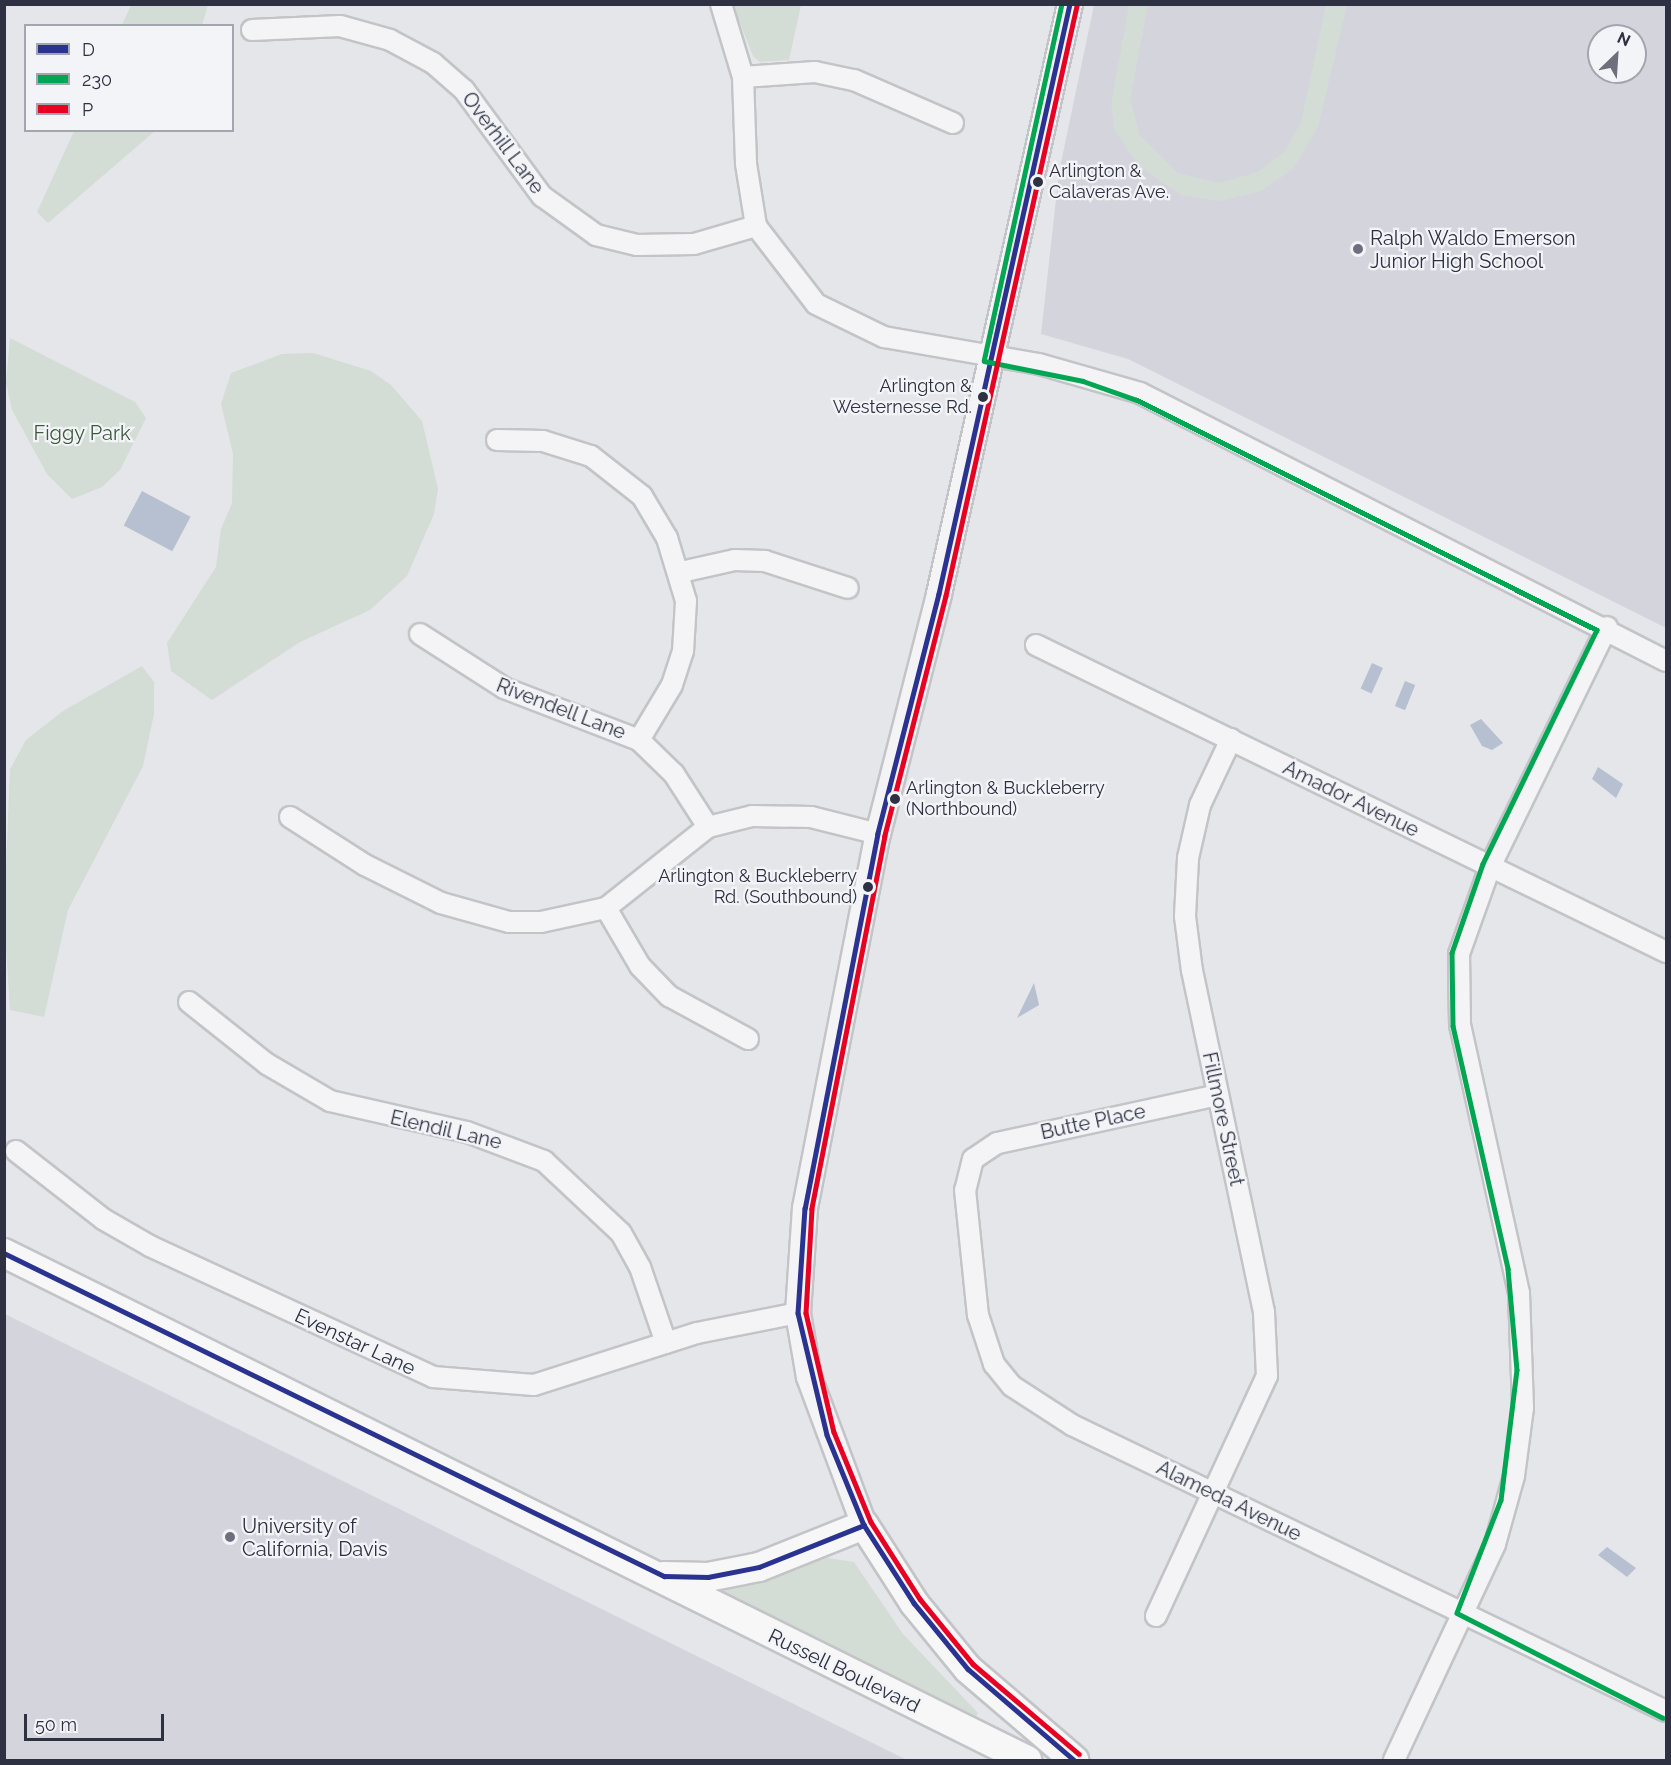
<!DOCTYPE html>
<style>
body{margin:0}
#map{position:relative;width:1671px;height:1765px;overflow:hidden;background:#e5e6e9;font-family:Raleway,sans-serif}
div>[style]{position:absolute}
.built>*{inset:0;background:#d4d5dc}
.green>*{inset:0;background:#d4dcd6}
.water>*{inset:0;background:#b7c0d0;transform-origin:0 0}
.roads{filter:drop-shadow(2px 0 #c3c4c7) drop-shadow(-2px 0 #c3c4c7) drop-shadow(0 2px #c3c4c7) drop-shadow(0 -2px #c3c4c7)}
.minor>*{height:20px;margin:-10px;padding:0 10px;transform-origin:10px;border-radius:10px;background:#f4f4f6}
.tertiary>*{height:24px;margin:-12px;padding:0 12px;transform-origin:12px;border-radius:12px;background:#f4f4f6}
.secondary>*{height:28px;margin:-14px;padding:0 14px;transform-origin:14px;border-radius:14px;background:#f7f7f8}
.bus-1>*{height:4.5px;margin:-2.25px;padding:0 2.25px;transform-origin:2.25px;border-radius:2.25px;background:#2a3490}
.bus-2>*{height:4.5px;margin:-2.25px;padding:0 2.25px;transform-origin:2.25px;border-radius:2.25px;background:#00a651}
.bus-3>*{height:4.5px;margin:-2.25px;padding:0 2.25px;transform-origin:2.25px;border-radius:2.25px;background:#e80022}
.dots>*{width:16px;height:16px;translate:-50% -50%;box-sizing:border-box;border:3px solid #f3f4f8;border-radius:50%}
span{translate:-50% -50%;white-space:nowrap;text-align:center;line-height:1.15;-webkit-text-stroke:4.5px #f3f4f8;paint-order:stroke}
.bus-label{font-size:18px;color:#2d3141}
.left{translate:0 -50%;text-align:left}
.right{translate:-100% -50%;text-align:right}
.street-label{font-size:20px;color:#2d3141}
.poi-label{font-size:20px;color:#2d3141}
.park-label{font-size:20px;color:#3d5b3c}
.frame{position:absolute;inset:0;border:6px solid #2d3141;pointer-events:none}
.legend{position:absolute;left:24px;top:24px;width:210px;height:108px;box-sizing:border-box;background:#f3f4f8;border:2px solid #a4a6af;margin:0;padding:8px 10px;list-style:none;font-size:18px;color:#2d3141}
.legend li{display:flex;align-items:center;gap:12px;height:30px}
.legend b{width:30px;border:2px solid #a4a6af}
.north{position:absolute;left:1587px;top:24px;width:60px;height:60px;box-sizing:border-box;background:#f3f4f8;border:2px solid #a4a6af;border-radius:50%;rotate:25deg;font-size:16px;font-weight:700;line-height:24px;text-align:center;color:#2d3141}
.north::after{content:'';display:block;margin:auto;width:21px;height:27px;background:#6d707c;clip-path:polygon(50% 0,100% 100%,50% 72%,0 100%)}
.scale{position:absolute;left:24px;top:1714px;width:140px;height:27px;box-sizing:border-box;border:3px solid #2d3141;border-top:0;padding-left:8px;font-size:18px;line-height:21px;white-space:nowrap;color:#2d3141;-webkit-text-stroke:4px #f3f4f8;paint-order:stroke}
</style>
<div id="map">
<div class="built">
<div style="clip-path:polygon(evenodd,1094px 5px,1666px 5px,1666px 628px,1128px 359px,1041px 334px,1059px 172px,1094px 5px,1599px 36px,1635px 36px,1635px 72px,1599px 72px,1599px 36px)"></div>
<div style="clip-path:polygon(5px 1314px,907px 1760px,5px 1760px)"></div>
</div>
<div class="green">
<div style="clip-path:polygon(131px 5px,131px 4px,208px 5px,202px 25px,122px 25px)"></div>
<div style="clip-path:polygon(733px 5px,801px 5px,789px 60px,760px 62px,753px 56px)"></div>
<div style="clip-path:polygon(1129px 5px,1148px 5px,1130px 99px,1140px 136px,1177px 173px,1219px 183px,1258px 172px,1285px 151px,1301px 122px,1326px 5px,1347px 5px,1318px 127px,1294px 168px,1261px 191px,1220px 201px,1181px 195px,1139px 166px,1115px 130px,1111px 105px)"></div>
<div style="clip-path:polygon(74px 131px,155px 131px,48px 223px,37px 212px)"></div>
<div style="clip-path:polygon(10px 338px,135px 402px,146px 418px,120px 470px,102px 487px,72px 499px,47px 474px,12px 410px,6px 383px)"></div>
<div style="clip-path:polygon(313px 353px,371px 371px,391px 385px,422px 421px,438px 489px,434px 514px,407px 576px,370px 610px,300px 642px,212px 700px,171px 671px,167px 643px,216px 567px,221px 529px,232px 503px,233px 454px,221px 404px,231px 373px,282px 354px)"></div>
<div style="clip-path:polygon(142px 666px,154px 682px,154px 714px,143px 766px,68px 910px,44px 1017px,10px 1010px,4px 914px,10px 769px,26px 740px,63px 711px)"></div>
<div style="clip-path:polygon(827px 1558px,854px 1562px,903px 1634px,978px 1713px,975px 1718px,717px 1591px)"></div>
</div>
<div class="water">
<div style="left:142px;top:491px;width:55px;height:39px;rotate:28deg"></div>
<div style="left:1372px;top:663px;width:12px;height:28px;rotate:24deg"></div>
<div style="left:1405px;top:681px;width:11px;height:27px;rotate:22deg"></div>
<div style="clip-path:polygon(1481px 719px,1503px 743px,1492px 750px,1482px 746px,1470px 725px)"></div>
<div style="clip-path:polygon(1598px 767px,1623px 784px,1616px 798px,1592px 779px)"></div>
<div style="clip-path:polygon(1034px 983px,1039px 1005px,1017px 1018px)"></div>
<div style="clip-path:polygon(1607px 1547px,1636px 1568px,1627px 1577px,1598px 1555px)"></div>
</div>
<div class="roads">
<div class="minor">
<div style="left:721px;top:4px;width:76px;rotate:73.2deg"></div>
<div style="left:743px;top:77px;width:87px;rotate:88deg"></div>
<div style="left:746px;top:164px;width:63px;rotate:80.8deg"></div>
<div style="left:756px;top:226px;width:98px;rotate:52.4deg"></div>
<div style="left:816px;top:304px;width:76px;rotate:25.9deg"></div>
<div style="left:884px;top:337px;width:157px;rotate:9.9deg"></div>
<div style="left:1039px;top:364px;width:105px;rotate:16deg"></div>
<div style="left:1140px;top:393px;width:590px;rotate:27deg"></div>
<div style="left:252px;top:30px;width:88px;rotate:-2.6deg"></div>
<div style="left:340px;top:26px;width:52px;rotate:15.6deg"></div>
<div style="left:390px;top:40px;width:49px;rotate:28.1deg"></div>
<div style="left:433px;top:63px;width:41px;rotate:41.1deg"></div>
<div style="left:464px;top:90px;width:132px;rotate:53.7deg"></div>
<div style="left:542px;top:196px;width:67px;rotate:35.8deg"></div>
<div style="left:596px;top:235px;width:42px;rotate:13.7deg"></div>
<div style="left:637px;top:245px;width:57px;rotate:-1deg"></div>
<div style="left:694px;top:244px;width:65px;rotate:-16.2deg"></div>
<div style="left:743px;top:77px;width:72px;rotate:-4deg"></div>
<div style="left:815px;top:72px;width:40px;rotate:12deg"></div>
<div style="left:854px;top:80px;width:108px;rotate:23.5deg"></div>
<div style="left:497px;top:440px;width:46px;rotate:1.2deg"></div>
<div style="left:543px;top:441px;width:50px;rotate:17.4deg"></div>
<div style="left:591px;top:456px;width:65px;rotate:38.1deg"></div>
<div style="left:642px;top:496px;width:49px;rotate:59.2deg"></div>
<div style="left:667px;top:538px;width:66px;rotate:73.2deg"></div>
<div style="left:686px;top:601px;width:50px;rotate:93.4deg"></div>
<div style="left:683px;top:651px;width:36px;rotate:108deg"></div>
<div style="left:672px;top:685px;width:64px;rotate:121deg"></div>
<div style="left:681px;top:572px;width:55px;rotate:-12.5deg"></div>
<div style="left:735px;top:560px;width:30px;rotate:2deg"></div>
<div style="left:765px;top:561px;width:87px;rotate:18deg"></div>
<div style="left:420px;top:634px;width:100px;rotate:32.7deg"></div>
<div style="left:504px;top:688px;width:145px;rotate:21.1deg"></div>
<div style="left:639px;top:740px;width:49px;rotate:44.2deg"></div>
<div style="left:674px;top:774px;width:63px;rotate:57.3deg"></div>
<div style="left:1036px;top:645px;width:701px;rotate:25.98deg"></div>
<div style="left:290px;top:817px;width:89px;rotate:32.6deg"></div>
<div style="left:365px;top:865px;width:85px;rotate:26.6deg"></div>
<div style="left:441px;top:903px;width:71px;rotate:15.6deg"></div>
<div style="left:509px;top:922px;width:32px"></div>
<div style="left:541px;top:922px;width:66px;rotate:-12.2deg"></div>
<div style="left:606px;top:908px;width:130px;rotate:-38.5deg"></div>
<div style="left:708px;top:827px;width:45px;rotate:-14deg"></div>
<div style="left:752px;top:816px;width:59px;rotate:1deg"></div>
<div style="left:811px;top:817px;width:69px;rotate:14.2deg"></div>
<div style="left:606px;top:908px;width:67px;rotate:59.6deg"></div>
<div style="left:640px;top:966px;width:42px;rotate:46deg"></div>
<div style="left:669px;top:996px;width:90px;rotate:28.6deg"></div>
<div style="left:189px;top:1002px;width:100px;rotate:38.5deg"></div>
<div style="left:267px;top:1064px;width:73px;rotate:30.4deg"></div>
<div style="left:330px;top:1101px;width:140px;rotate:12.8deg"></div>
<div style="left:467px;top:1132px;width:82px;rotate:20.6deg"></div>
<div style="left:544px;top:1161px;width:105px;rotate:43.1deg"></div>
<div style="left:621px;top:1233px;width:39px;rotate:61deg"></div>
<div style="left:640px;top:1267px;width:80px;rotate:71.1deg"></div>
<div style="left:1218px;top:1095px;width:226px;rotate:167.7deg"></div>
<div style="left:997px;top:1143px;width:29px;rotate:146deg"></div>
<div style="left:973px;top:1159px;width:32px;rotate:104deg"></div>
<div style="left:965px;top:1190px;width:126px;rotate:84.1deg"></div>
<div style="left:978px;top:1315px;width:52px;rotate:71.9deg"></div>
<div style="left:994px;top:1364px;width:28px;rotate:51deg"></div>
<div style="left:1012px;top:1386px;width:72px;rotate:33deg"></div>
<div style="left:1072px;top:1425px;width:659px;rotate:25.71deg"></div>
<div style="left:16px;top:1151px;width:110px;rotate:38deg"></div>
<div style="left:103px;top:1219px;width:54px;rotate:29.9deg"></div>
<div style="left:150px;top:1246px;width:312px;rotate:24.8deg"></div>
<div style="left:433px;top:1377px;width:101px;rotate:4.5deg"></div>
<div style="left:534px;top:1385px;width:171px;rotate:-17.7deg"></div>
<div style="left:697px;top:1333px;width:103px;rotate:-11.2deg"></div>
<div style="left:1156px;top:1616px;width:264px;rotate:-65.2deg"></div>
<div style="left:1267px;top:1376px;width:64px;rotate:-92.7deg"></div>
<div style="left:1264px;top:1312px;width:349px;rotate:-101.9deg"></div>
<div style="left:1192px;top:971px;width:55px;rotate:-97.3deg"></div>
<div style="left:1185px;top:916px;width:58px;rotate:-87deg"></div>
<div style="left:1188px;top:858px;width:54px;rotate:-77.2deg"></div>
<div style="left:1200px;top:805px;width:73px;rotate:-64.8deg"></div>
<div style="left:1394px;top:1760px;width:238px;rotate:-64.9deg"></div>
<div style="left:1495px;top:1544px;width:71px;rotate:-74.4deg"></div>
<div style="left:1514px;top:1476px;width:69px;rotate:-82.5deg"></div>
<div style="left:1523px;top:1408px;width:115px;rotate:-92deg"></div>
<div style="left:1519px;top:1293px;width:274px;rotate:-102.4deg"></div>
<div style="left:1460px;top:1025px;width:71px;rotate:-90.8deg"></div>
<div style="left:1459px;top:954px;width:92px;rotate:-70.4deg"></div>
<div style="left:1490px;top:867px;width:267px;rotate:-64deg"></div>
</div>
<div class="tertiary">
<div style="left:864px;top:1525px;width:158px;rotate:-110.4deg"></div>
<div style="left:809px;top:1377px;width:65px;rotate:-99.8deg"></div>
<div style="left:798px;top:1313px;width:105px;rotate:-86.2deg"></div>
<div style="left:805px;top:1208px;width:381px;rotate:-79deg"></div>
<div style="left:878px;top:834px;width:248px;rotate:-75.7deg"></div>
<div style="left:939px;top:594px;width:604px;rotate:-77.48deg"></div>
</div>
<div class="secondary">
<div style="left:4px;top:1253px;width:1142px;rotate:26.36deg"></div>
<div style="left:664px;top:1576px;width:44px;rotate:1.3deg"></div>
<div style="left:708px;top:1577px;width:52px;rotate:-11.1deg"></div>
<div style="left:759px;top:1567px;width:113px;rotate:-21.8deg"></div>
<div style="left:864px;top:1525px;width:93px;rotate:57.3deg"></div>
<div style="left:914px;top:1603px;width:85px;rotate:50.7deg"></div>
<div style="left:968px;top:1669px;width:140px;rotate:40.6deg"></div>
</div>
</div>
<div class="bus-1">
<div style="left:1070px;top:4px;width:604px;rotate:102.52deg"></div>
<div style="left:939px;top:594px;width:248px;rotate:104.3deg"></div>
<div style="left:878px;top:834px;width:381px;rotate:101deg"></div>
<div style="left:805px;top:1208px;width:105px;rotate:93.8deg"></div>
<div style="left:798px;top:1313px;width:125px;rotate:76.6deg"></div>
<div style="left:827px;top:1435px;width:97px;rotate:67.7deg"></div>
<div style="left:864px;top:1525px;width:93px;rotate:57.3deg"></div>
<div style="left:914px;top:1603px;width:85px;rotate:50.7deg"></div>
<div style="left:968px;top:1669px;width:140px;rotate:40.6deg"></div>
<div style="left:4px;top:1253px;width:735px;rotate:26.08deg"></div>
<div style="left:664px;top:1576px;width:44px;rotate:1.3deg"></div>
<div style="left:708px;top:1577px;width:52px;rotate:-11.1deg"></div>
<div style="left:759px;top:1567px;width:113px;rotate:-21.8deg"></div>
</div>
<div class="bus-2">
<div style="left:1062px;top:4px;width:365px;rotate:102.3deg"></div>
<div style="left:984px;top:361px;width:101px;rotate:11.4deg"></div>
<div style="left:1083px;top:381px;width:57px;rotate:19.4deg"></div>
<div style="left:1137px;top:400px;width:514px;rotate:26.57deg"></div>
<div style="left:1597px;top:630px;width:260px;rotate:116deg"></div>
<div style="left:1483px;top:864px;width:94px;rotate:109.2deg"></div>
<div style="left:1452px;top:953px;width:73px;rotate:89.2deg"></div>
<div style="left:1453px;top:1026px;width:249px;rotate:77.2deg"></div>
<div style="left:1508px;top:1269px;width:101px;rotate:84.9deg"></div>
<div style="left:1517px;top:1370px;width:131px;rotate:97deg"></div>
<div style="left:1501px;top:1500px;width:121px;rotate:111.3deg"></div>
<div style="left:1457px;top:1613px;width:231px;rotate:27deg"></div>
</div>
<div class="bus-3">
<div style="left:1077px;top:6px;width:604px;rotate:102.52deg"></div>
<div style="left:946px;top:596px;width:248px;rotate:104.3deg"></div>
<div style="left:885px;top:836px;width:380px;rotate:101.1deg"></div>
<div style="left:812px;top:1209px;width:104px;rotate:93.3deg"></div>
<div style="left:806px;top:1313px;width:122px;rotate:76.8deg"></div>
<div style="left:834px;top:1432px;width:97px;rotate:67.7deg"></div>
<div style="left:871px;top:1522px;width:91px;rotate:57.5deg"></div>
<div style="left:920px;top:1599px;width:84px;rotate:50.8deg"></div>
<div style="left:973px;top:1664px;width:139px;rotate:40.3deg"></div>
</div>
<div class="dots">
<div style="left:1038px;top:182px;background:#2d3141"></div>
<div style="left:1358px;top:249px;background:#6d707c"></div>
<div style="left:983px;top:397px;background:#2d3141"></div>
<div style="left:895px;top:799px;background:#2d3141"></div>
<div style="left:868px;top:887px;background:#2d3141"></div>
<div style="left:230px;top:1537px;background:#6d707c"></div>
</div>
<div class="bus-label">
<span class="left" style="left:1049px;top:182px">Arlington &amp;<br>Calaveras Ave.</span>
<span class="right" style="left:972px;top:397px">Arlington &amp;<br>Westernesse Rd.</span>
<span class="left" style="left:906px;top:799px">Arlington &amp; Buckleberry<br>(Northbound)</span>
<span class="right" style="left:857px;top:887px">Arlington &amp; Buckleberry<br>Rd. (Southbound)</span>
</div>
<div class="street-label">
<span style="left:503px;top:143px;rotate:53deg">Overhill Lane</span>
<span style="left:561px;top:709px;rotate:21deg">Rivendell Lane</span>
<span style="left:1351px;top:799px;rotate:26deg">Amador Avenue</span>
<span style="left:1223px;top:1119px;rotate:78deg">Fillmore Street</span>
<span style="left:1093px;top:1122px;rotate:-12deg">Butte Place</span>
<span style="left:446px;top:1130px;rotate:13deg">Elendil Lane</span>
<span style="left:355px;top:1342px;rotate:25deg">Evenstar Lane</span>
<span style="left:1229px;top:1501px;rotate:26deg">Alameda Avenue</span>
<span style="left:844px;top:1671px;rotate:26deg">Russell Boulevard</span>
</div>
<div class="poi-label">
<span class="left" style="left:1370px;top:250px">Ralph Waldo Emerson<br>Junior High School</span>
<span class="left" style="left:242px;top:1538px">University of<br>California, Davis</span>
</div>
<div class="park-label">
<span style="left:82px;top:433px">Figgy Park</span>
</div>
<div class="frame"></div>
<ul class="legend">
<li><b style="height:8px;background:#2a3490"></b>D</li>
<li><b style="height:8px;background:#00a651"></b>230</li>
<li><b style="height:8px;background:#e80022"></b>P</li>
</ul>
<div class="north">N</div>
<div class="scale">50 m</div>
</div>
